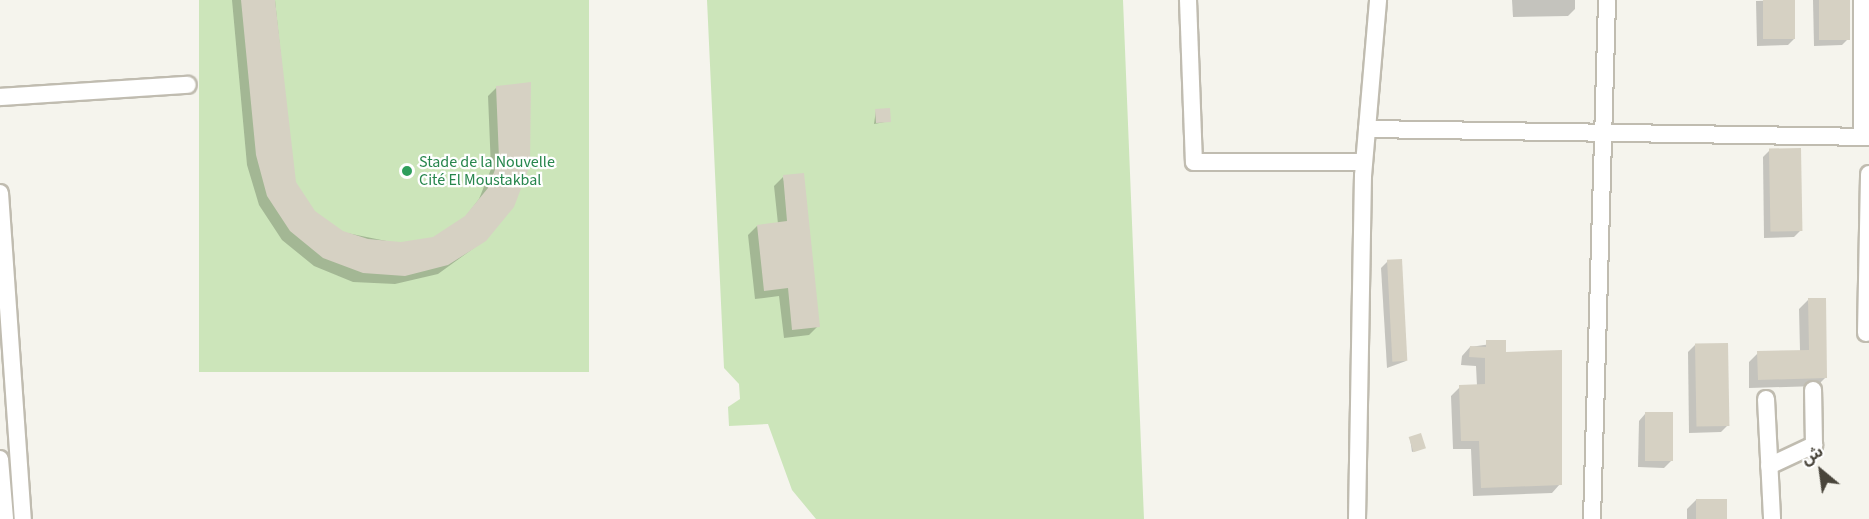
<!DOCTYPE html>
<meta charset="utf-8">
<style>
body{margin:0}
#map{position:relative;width:1869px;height:519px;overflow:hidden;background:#f5f4ed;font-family:"Source Sans 3","Noto Sans Arabic",sans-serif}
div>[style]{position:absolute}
.green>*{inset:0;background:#cce5ba;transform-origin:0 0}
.shadow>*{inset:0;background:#0003}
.building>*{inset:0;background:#d6d1c3;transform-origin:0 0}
.roads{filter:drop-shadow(2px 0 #c0bcb0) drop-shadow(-2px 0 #c0bcb0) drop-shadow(0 2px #c0bcb0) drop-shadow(0 -2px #c0bcb0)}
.minor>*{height:16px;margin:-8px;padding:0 8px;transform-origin:8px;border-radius:8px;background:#fff}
.dots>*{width:16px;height:16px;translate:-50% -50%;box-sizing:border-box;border:3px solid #fff;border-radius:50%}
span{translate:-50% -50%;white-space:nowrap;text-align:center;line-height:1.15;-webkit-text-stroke:4.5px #fff;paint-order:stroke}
.leisure-label{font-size:16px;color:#27864d}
.left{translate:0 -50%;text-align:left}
.north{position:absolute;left:1791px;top:441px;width:60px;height:60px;-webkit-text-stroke:4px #fff;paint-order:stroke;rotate:331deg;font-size:16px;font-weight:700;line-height:24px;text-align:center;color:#49453b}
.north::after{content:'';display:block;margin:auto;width:21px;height:27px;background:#49453b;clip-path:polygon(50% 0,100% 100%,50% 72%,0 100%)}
</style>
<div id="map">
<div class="green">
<div style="left:199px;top:0;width:390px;height:372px"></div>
<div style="clip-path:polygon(707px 0,1123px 0,1144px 519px,816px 519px,792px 490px,768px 424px,729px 426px,728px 407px,740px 399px,739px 384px,724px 368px)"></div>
</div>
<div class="shadow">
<div style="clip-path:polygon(232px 0,275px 0,294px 183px,314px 212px,342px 232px,401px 244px,433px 238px,463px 220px,479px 199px,491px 169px,488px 96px,497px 87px,530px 84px,485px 240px,438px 274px,395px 284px,353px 282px,314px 266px,282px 240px,259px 205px,247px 165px)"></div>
<div style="clip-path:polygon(1512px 0,1575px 0,1575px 9px,1568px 16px,1513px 17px)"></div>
<div style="clip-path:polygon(1794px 0,1795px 38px,1788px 45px,1757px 46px,1756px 1px)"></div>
<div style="clip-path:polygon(1813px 0,1848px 0,1849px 38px,1842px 45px,1814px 46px)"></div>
<div style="clip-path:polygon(876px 110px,890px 121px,874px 124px)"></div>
<div style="clip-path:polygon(1770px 150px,1801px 230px,1794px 237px,1764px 238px,1763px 157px)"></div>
<div style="clip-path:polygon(783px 177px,818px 326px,809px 335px,784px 338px,779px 296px,755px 299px,748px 235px,757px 226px,778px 224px,774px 186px)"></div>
<div style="clip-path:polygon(1388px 261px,1406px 361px,1387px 368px,1381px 268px)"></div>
<div style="clip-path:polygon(1808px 300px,1826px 377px,1817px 386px,1749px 388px,1749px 362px,1758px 353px,1800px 351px,1799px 309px)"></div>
<div style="clip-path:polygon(1505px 342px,1505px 353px,1560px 484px,1552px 493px,1473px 496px,1471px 449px,1453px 449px,1451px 396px,1460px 387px,1477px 386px,1476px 366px,1461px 365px,1462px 356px,1470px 347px)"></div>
<div style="clip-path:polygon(1695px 345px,1728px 425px,1721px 432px,1689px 433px,1688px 352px)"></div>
<div style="clip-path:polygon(1645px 414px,1671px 461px,1664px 468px,1638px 467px,1639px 421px)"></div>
<div style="clip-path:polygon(1410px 438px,1424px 448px,1412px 452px)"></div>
<div style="clip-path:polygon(1696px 500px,1726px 519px,1687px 519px,1687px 509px)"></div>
</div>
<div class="building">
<div style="clip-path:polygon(241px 0,275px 0,296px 182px,315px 211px,343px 231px,368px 239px,401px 242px,433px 237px,465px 216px,488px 188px,499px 159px,496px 86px,531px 82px,530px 165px,514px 207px,486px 241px,448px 265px,405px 276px,363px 273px,323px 258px,290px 231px,267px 196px,256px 155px)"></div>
<div style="left:1763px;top:0;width:32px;height:39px"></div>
<div style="left:1819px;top:0;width:31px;height:40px"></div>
<div style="left:890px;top:108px;width:14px;height:15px;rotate:86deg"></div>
<div style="left:1801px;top:148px;width:83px;height:32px;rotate:89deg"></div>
<div style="clip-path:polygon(804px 173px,820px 327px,792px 330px,788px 288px,764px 291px,757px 225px,787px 221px,783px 175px)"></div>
<div style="left:1402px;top:259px;width:102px;height:15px;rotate:87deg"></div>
<div style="clip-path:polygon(1808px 298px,1826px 298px,1827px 378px,1758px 380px,1757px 351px,1809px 350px)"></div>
<div style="clip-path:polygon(1486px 340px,1506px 340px,1506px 352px,1562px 350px,1562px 485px,1481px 488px,1479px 441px,1461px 441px,1459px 385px,1485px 384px,1485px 358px,1469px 357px,1470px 346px,1486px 347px)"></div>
<div style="left:1728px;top:343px;width:83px;height:33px;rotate:89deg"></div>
<div style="left:1645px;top:412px;width:28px;height:49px"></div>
<div style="left:1421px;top:433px;width:16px;height:13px;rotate:72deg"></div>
<div style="left:1696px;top:499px;width:31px;height:20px"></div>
</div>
<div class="roads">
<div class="minor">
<div style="left:1188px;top:0;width:162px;rotate:87.9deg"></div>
<div style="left:1194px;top:162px;width:170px"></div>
<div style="left:1862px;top:0;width:137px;rotate:90deg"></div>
<div style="left:0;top:97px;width:188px;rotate:-3.7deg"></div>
<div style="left:1367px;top:129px;width:502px;rotate:0.91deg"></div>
<div style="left:0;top:193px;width:327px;rotate:86deg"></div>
<div style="left:1866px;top:333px;width:159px;rotate:-88.9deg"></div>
<div style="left:1766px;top:399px;width:120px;rotate:87.1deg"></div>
<div style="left:0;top:459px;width:60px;rotate:85.2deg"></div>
<div style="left:1769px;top:466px;width:50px;rotate:-25deg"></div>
<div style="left:1814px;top:445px;width:55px;rotate:-91deg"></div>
<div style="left:1357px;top:519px;width:343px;rotate:-89deg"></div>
<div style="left:1363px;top:176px;width:177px;rotate:-85.1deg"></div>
<div style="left:1592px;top:519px;width:519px;rotate:-88.34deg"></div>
</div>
</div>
<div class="dots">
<div style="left:407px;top:171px;background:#2e9e5b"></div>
</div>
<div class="leisure-label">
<span class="left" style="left:419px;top:171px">Stade de la Nouvelle<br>Cité El Moustakbal</span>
</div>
<div class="north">ش</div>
</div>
